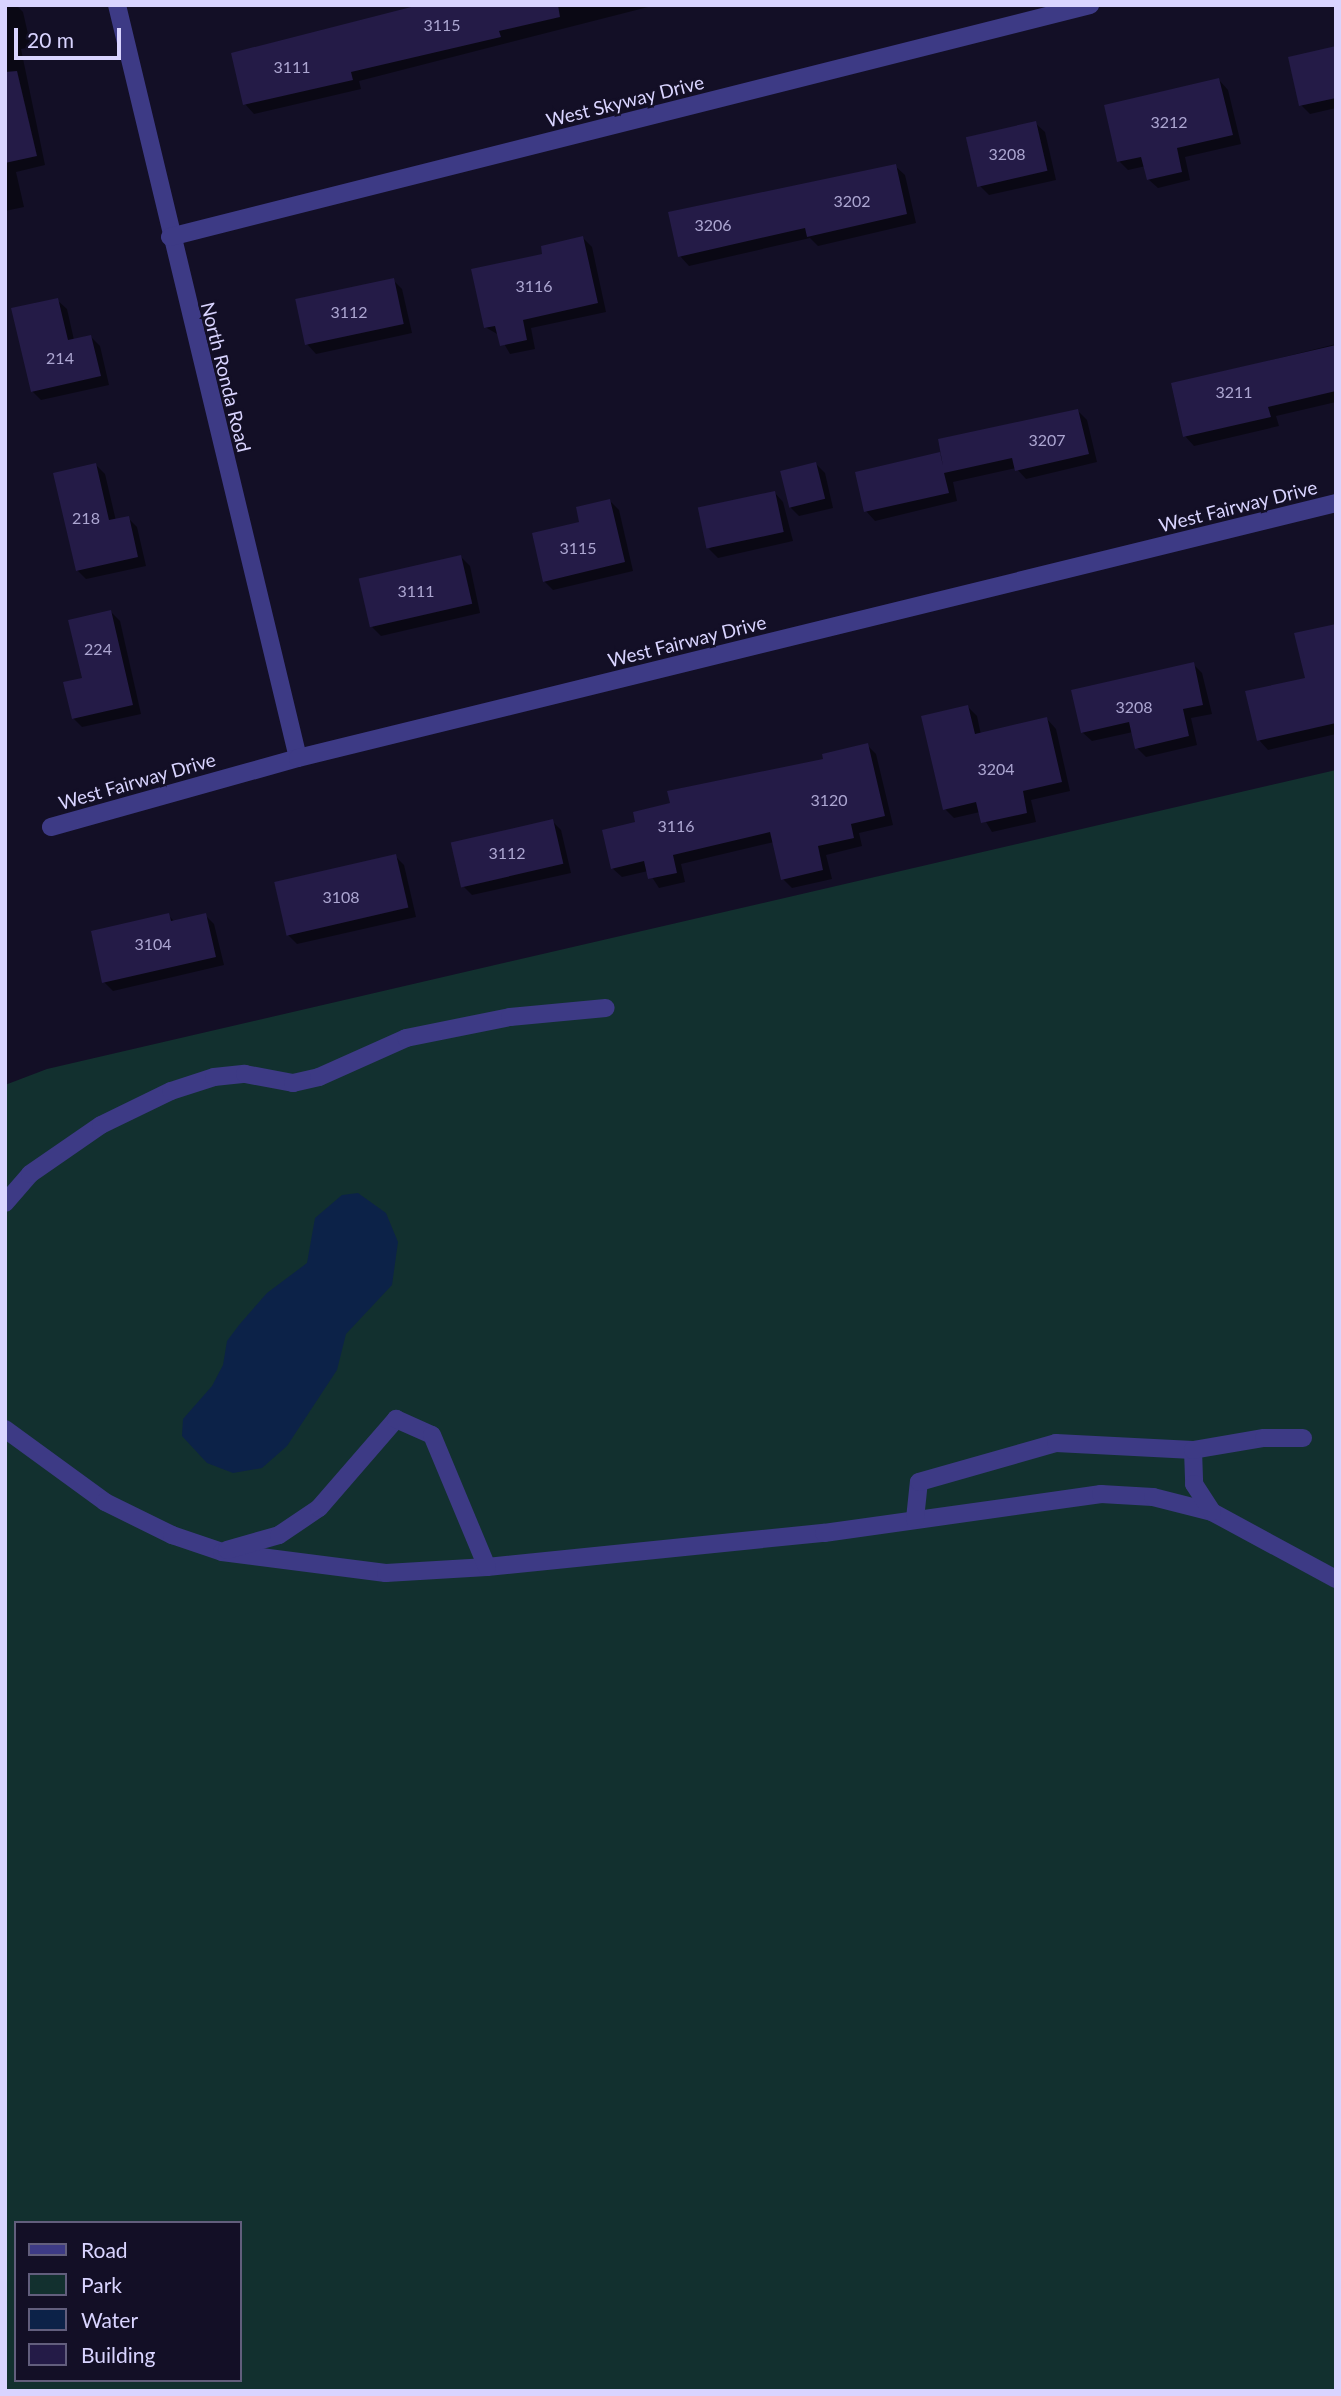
<!DOCTYPE html>
<style>
body{margin:0}
#map{position:relative;width:1341px;height:2396px;overflow:hidden;background:#130f26;font-family:Lato,sans-serif}
div>[style]{position:absolute}
.green>*{inset:0;background:#12302f}
.water>*{inset:0;background:#0c2248}
.shadow>*{inset:0;background:#0007}
.building>*{inset:0;background:#241b47;transform-origin:0 0}
.lane>*{height:18px;margin:-9px;padding:0 9px;transform-origin:9px;border-radius:9px;background:#3d3a85}
.street>*{height:18px;margin:-9px;padding:0 9px;transform-origin:9px;border-radius:9px;background:#3d3a85}
span{translate:-50% -50%;white-space:nowrap;text-align:center;line-height:1.15;-webkit-text-stroke:5px #130f26;paint-order:stroke}
.number-label{font-size:16px;color:#aca6d1}
.number-label span{-webkit-text-stroke-width:0}
.street-label{font-size:19px;color:#d9d4ff}
.frame{position:absolute;inset:0;border:7px solid #d9d4ff;pointer-events:none}
.legend{position:absolute;left:14px;top:2221px;width:228px;height:161px;box-sizing:border-box;background:#130f26;border:2px solid #625e7d;margin:0;padding:9px 12px;list-style:none;font-size:21px;color:#d9d4ff}
.legend li{display:flex;align-items:center;gap:14px;height:35px}
.legend b{width:35px;border:2px solid #625e7d}
.scale{position:absolute;left:14px;top:28px;width:107px;height:32px;box-sizing:border-box;border:4px solid #d9d4ff;border-top:0;padding-left:9px;font-size:21px;line-height:24px;white-space:nowrap;color:#d9d4ff;-webkit-text-stroke:5px #130f26;paint-order:stroke}
</style>
<div id="map">
<div class="green">
<div style="clip-path:polygon(evenodd,1336px 770px,1336px 2391px,5px 2391px,5px 1085px,47px 1069px,1336px 770px,16px 2223px,240px 2223px,240px 2380px,16px 2380px,16px 2223px)"></div>
</div>
<div class="water">
<div style="clip-path:polygon(358px 1193px,386px 1213px,398px 1242px,392px 1285px,346px 1334px,337px 1370px,287px 1446px,262px 1468px,233px 1473px,207px 1463px,182px 1436px,183px 1419px,212px 1386px,223px 1365px,227px 1341px,239px 1325px,267px 1293px,307px 1263px,315px 1218px,342px 1195px)"></div>
</div>
<div class="shadow">
<div style="clip-path:polygon(5px 5px,16px 5px,23px 12px,31px 47px,21px 49px,45px 165px,16px 172px,24px 207px,5px 211px)"></div>
<div style="clip-path:polygon(433px 5px,656px 5px,359px 81px,361px 89px,254px 114px,245px 104px)"></div>
<div style="clip-path:polygon(1336px 48px,1336px 108px,1310px 114px,1301px 105px)"></div>
<div style="clip-path:polygon(1219px 80px,1228px 90px,1241px 144px,1185px 157px,1190px 180px,1158px 188px,1148px 179px,1146px 166px,1128px 170px,1119px 161px)"></div>
<div style="clip-path:polygon(1035px 123px,1045px 132px,1056px 180px,989px 195px,980px 186px)"></div>
<div style="clip-path:polygon(895px 166px,905px 175px,916px 223px,818px 246px,810px 238px,689px 266px,680px 256px)"></div>
<div style="clip-path:polygon(583px 238px,592px 247px,606px 312px,531px 328px,535px 349px,510px 354px,499px 335px,485px 327px)"></div>
<div style="clip-path:polygon(393px 280px,402px 289px,412px 333px,316px 354px,307px 344px)"></div>
<div style="clip-path:polygon(57px 300px,67px 309px,74px 340px,91px 337px,100px 346px,109px 385px,41px 400px,32px 391px)"></div>
<div style="clip-path:polygon(1336px 344px,1336px 402px,1276px 416px,1279px 426px,1194px 446px,1185px 436px,1173px 385px)"></div>
<div style="clip-path:polygon(1078px 411px,1087px 420px,1097px 462px,1026px 479px,1016px 468px,953px 482px,957px 501px,875px 521px,866px 511px,939px 454px,943px 458px)"></div>
<div style="clip-path:polygon(816px 464px,825px 473px,833px 508px,799px 516px,790px 507px)"></div>
<div style="clip-path:polygon(96px 465px,105px 474px,116px 521px,128px 518px,137px 527px,146px 566px,86px 579px,77px 570px)"></div>
<div style="clip-path:polygon(774px 492px,783px 502px,793px 541px,718px 558px,709px 549px)"></div>
<div style="clip-path:polygon(610px 501px,619px 510px,633px 571px,553px 590px,544px 581px,581px 524px)"></div>
<div style="clip-path:polygon(461px 557px,470px 566px,480px 613px,381px 636px,372px 627px)"></div>
<div style="clip-path:polygon(111px 612px,120px 621px,141px 714px,82px 727px,73px 718px)"></div>
<div style="clip-path:polygon(1336px 629px,1336px 734px,1268px 750px,1259px 740px,1307px 679px)"></div>
<div style="clip-path:polygon(1193px 664px,1202px 673px,1212px 714px,1191px 718px,1197px 745px,1146px 757px,1137px 748px,1133px 732px,1092px 741px,1082px 732px)"></div>
<div style="clip-path:polygon(968px 707px,977px 716px,981px 735px,1047px 719px,1056px 729px,1070px 791px,1031px 800px,1036px 822px,992px 832px,980px 812px,954px 818px,945px 809px)"></div>
<div style="clip-path:polygon(867px 745px,876px 754px,893px 825px,859px 833px,862px 846px,826px 855px,832px 879px,792px 888px,783px 879px,774px 842px,681px 864px,685px 882px,659px 888px,648px 871px,622px 877px,612px 868px,637px 823px)"></div>
<div style="clip-path:polygon(552px 821px,561px 830px,571px 873px,472px 895px,463px 886px)"></div>
<div style="clip-path:polygon(395px 856px,404px 865px,416px 917px,297px 944px,288px 935px)"></div>
<div style="clip-path:polygon(168px 915px,175px 922px,205px 915px,214px 924px,224px 965px,113px 991px,104px 982px)"></div>
</div>
<div class="building">
<div style="clip-path:polygon(419px 5px,558px 5px,560px 17px,499px 31px,501px 37px,351px 72px,353px 80px,243px 105px,231px 53px)"></div>
<div style="clip-path:polygon(1336px 46px,1336px 98px,1299px 106px,1288px 57px)"></div>
<div style="clip-path:polygon(17px 71px,37px 156px,5px 163px,5px 72px)"></div>
<div style="clip-path:polygon(1219px 78px,1233px 135px,1177px 148px,1182px 172px,1147px 180px,1141px 157px,1117px 162px,1104px 105px)"></div>
<div style="left:1036px;top:121px;width:51px;height:72px;rotate:77deg"></div>
<div style="clip-path:polygon(896px 164px,907px 214px,807px 237px,805px 228px,678px 257px,668px 212px)"></div>
<div style="clip-path:polygon(583px 236px,598px 303px,523px 320px,527px 340px,500px 346px,495px 326px,484px 328px,471px 269px,542px 254px,541px 246px)"></div>
<div style="left:394px;top:278px;width:47px;height:101px;rotate:78deg"></div>
<div style="clip-path:polygon(58px 298px,68px 340px,91px 335px,101px 376px,31px 392px,11px 308px)"></div>
<div style="clip-path:polygon(1336px 345px,1336px 391px,1268px 407px,1271px 417px,1183px 437px,1171px 383px)"></div>
<div style="clip-path:polygon(1078px 409px,1089px 454px,1015px 471px,1012px 458px,944px 473px,949px 493px,864px 512px,855px 472px,940px 452px,943px 466px,938px 439px)"></div>
<div style="left:816px;top:462px;width:38px;height:37px;rotate:76deg"></div>
<div style="clip-path:polygon(96px 463px,109px 520px,129px 516px,138px 557px,76px 571px,53px 473px)"></div>
<div style="left:775px;top:491px;width:42px;height:79px;rotate:78deg"></div>
<div style="clip-path:polygon(610px 499px,625px 562px,543px 582px,532px 533px,579px 522px,576px 507px)"></div>
<div style="left:461px;top:555px;width:50px;height:105px;rotate:77deg"></div>
<div style="clip-path:polygon(111px 610px,133px 705px,72px 719px,63px 682px,82px 678px,68px 620px)"></div>
<div style="clip-path:polygon(1336px 624px,1336px 723px,1257px 741px,1245px 691px,1305px 678px,1294px 633px)"></div>
<div style="clip-path:polygon(1194px 662px,1203px 705px,1183px 709px,1189px 736px,1135px 749px,1129px 722px,1081px 733px,1071px 690px)"></div>
<div style="clip-path:polygon(968px 705px,975px 734px,1047px 717px,1062px 782px,1023px 791px,1027px 813px,981px 823px,976px 802px,943px 810px,921px 716px)"></div>
<div style="clip-path:polygon(868px 743px,885px 816px,851px 824px,854px 838px,818px 846px,823px 870px,781px 880px,770px 832px,673px 855px,677px 873px,648px 879px,644px 861px,611px 869px,602px 830px,635px 822px,633px 812px,670px 803px,667px 791px,823px 759px,822px 754px)"></div>
<div style="left:553px;top:819px;width:46px;height:105px;rotate:77deg"></div>
<div style="left:396px;top:854px;width:55px;height:125px;rotate:77deg"></div>
<div style="clip-path:polygon(169px 913px,171px 921px,206px 913px,216px 957px,102px 983px,91px 931px)"></div>
</div>
<div class="lane">
<div style="left:5px;top:1203px;width:38px;rotate:-49deg"></div>
<div style="left:30px;top:1174px;width:86px;rotate:-34.6deg"></div>
<div style="left:101px;top:1125px;width:78px;rotate:-25.9deg"></div>
<div style="left:171px;top:1091px;width:45px;rotate:-18deg"></div>
<div style="left:214px;top:1077px;width:31px;rotate:-6deg"></div>
<div style="left:245px;top:1074px;width:49px;rotate:10.6deg"></div>
<div style="left:293px;top:1083px;width:27px;rotate:-13deg"></div>
<div style="left:319px;top:1077px;width:95px;rotate:-24.1deg"></div>
<div style="left:406px;top:1038px;width:106px;rotate:-11.4deg"></div>
<div style="left:510px;top:1017px;width:96px;rotate:-5.4deg"></div>
<div style="left:5px;top:1429px;width:124px;rotate:36.1deg"></div>
<div style="left:105px;top:1502px;width:75px;rotate:26.2deg"></div>
<div style="left:172px;top:1535px;width:53px;rotate:18.8deg"></div>
<div style="left:222px;top:1552px;width:165px;rotate:7.3deg"></div>
<div style="left:386px;top:1573px;width:101px;rotate:-3.4deg"></div>
<div style="left:487px;top:1567px;width:339px;rotate:-5.8deg"></div>
<div style="left:824px;top:1533px;width:280px;rotate:-8deg"></div>
<div style="left:1101px;top:1494px;width:52px;rotate:3.3deg"></div>
<div style="left:1153px;top:1497px;width:61px;rotate:14.3deg"></div>
<div style="left:1212px;top:1512px;width:141px;rotate:28.4deg"></div>
<div style="left:1193px;top:1450px;width:34px;rotate:88deg"></div>
<div style="left:1194px;top:1484px;width:33px;rotate:57deg"></div>
<div style="left:915px;top:1519px;width:37px;rotate:-84deg"></div>
<div style="left:919px;top:1482px;width:142px;rotate:-15.9deg"></div>
<div style="left:1056px;top:1443px;width:137px;rotate:2.9deg"></div>
<div style="left:1193px;top:1450px;width:72px;rotate:-9.6deg"></div>
<div style="left:1264px;top:1438px;width:39px"></div>
<div style="left:227px;top:1550px;width:54px;rotate:-16.1deg"></div>
<div style="left:279px;top:1535px;width:48px;rotate:-34deg"></div>
<div style="left:319px;top:1508px;width:118px;rotate:-49.1deg"></div>
<div style="left:396px;top:1419px;width:39px;rotate:24deg"></div>
<div style="left:432px;top:1435px;width:143px;rotate:67.4deg"></div>
</div>
<div class="street">
<div style="left:117px;top:5px;width:774px;rotate:76.48deg"></div>
<div style="left:170px;top:237px;width:949px;rotate:-14.15deg"></div>
<div style="left:51px;top:827px;width:256px;rotate:-15.6deg"></div>
<div style="left:298px;top:758px;width:1069px;rotate:-13.8deg"></div>
</div>
<div class="number-label">
<span style="left:442px;top:25px">3115</span>
<span style="left:292px;top:67px">3111</span>
<span style="left:1169px;top:122px">3212</span>
<span style="left:1007px;top:154px">3208</span>
<span style="left:852px;top:201px">3202</span>
<span style="left:713px;top:225px">3206</span>
<span style="left:534px;top:286px">3116</span>
<span style="left:349px;top:312px">3112</span>
<span style="left:60px;top:358px">214</span>
<span style="left:1234px;top:392px">3211</span>
<span style="left:1047px;top:440px">3207</span>
<span style="left:86px;top:518px">218</span>
<span style="left:578px;top:548px">3115</span>
<span style="left:416px;top:591px">3111</span>
<span style="left:98px;top:649px">224</span>
<span style="left:1134px;top:707px">3208</span>
<span style="left:996px;top:769px">3204</span>
<span style="left:829px;top:800px">3120</span>
<span style="left:676px;top:826px">3116</span>
<span style="left:507px;top:853px">3112</span>
<span style="left:341px;top:897px">3108</span>
<span style="left:153px;top:944px">3104</span>
</div>
<div class="street-label">
<span style="left:625px;top:101px;rotate:-14deg">West Skyway Drive</span>
<span style="left:226px;top:377px;rotate:76deg">North Ronda Road</span>
<span style="left:1238px;top:506px;rotate:-14deg">West Fairway Drive</span>
<span style="left:687px;top:641px;rotate:-14deg">West Fairway Drive</span>
<span style="left:137px;top:781px;rotate:-16deg">West Fairway Drive</span>
</div>
<div class="frame"></div>
<ul class="legend">
<li><b style="height:9px;background:#3d3a85"></b>Road</li>
<li><b style="height:19px;background:#12302f"></b>Park</li>
<li><b style="height:19px;background:#0c2248"></b>Water</li>
<li><b style="height:19px;background:#241b47"></b>Building</li>
</ul>
<div class="scale">20 m</div>
</div>
